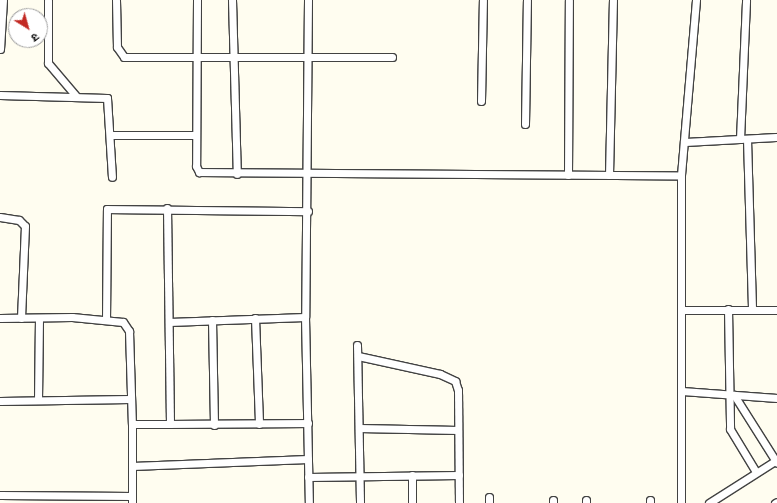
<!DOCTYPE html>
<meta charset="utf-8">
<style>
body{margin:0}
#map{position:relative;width:777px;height:503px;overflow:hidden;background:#fffdf0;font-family:Spectral,"Noto Sans Devanagari",serif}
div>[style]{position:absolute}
.roads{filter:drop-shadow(1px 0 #424242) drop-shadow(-1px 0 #424242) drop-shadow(0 1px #424242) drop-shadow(0 -1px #424242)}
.minor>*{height:7px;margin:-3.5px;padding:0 3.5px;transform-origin:3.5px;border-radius:3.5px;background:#fff}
span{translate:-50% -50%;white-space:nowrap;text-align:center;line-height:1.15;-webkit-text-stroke:4px #fff;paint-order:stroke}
.north{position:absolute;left:8px;top:8px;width:40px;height:40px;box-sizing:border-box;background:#fff;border:1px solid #9f9f9f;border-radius:50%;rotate:143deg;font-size:11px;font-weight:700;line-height:16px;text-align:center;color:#0f0f0f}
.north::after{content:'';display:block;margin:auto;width:14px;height:18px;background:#c22923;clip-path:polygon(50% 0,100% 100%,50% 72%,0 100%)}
</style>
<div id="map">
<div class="roads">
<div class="minor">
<div style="left:48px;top:0;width:63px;rotate:90deg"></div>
<div style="left:48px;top:63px;width:43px;rotate:49.7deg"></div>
<div style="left:116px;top:0;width:47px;rotate:88.8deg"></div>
<div style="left:117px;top:47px;width:12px;rotate:55deg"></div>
<div style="left:124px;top:57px;width:268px"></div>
<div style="left:197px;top:0;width:166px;rotate:90.3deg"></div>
<div style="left:196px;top:166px;width:7px;rotate:63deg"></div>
<div style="left:199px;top:172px;width:482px;rotate:0.4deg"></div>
<div style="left:232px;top:0;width:174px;rotate:88.4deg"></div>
<div style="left:308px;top:0;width:317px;rotate:90.5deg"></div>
<div style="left:305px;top:317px;width:186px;rotate:88.8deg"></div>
<div style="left:0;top:49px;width:49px;rotate:-86.5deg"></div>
<div style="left:0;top:95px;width:107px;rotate:1.6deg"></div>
<div style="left:107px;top:98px;width:79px;rotate:86.4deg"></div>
<div style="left:481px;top:101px;width:101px;rotate:-88.9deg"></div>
<div style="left:525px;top:124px;width:124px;rotate:-89.1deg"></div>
<div style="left:110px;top:135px;width:86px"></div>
<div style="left:740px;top:139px;width:139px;rotate:-87.5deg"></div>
<div style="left:747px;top:139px;width:171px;rotate:88.3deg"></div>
<div style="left:684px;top:142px;width:93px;rotate:-3.1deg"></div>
<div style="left:568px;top:175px;width:175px;rotate:-89.7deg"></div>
<div style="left:609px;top:175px;width:175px;rotate:-88.7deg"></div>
<div style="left:167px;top:208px;width:216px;rotate:89.2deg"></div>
<div style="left:170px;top:424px;width:138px;rotate:-0.4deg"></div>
<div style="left:0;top:217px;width:19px;rotate:9deg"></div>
<div style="left:19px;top:220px;width:8px;rotate:45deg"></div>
<div style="left:25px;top:226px;width:92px;rotate:92.5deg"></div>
<div style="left:728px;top:309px;width:120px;rotate:89deg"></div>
<div style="left:730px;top:429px;width:50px;rotate:58.8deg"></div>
<div style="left:681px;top:310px;width:96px"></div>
<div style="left:0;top:318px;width:72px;rotate:-0.8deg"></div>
<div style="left:72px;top:317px;width:51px;rotate:5.6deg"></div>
<div style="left:123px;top:322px;width:11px;rotate:56deg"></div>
<div style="left:129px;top:331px;width:93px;rotate:88.2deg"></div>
<div style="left:132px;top:424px;width:38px"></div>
<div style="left:255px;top:318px;width:106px;rotate:87.8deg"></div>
<div style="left:106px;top:320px;width:111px;rotate:-89.5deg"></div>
<div style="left:107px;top:209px;width:201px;rotate:0.6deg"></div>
<div style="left:212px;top:320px;width:105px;rotate:88.9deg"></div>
<div style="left:169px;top:322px;width:136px;rotate:-2.1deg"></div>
<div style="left:357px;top:345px;width:158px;rotate:88.9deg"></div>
<div style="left:358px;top:356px;width:84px;rotate:12.4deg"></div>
<div style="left:440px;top:374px;width:17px;rotate:25deg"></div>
<div style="left:455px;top:381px;width:9px;rotate:72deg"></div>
<div style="left:458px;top:390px;width:113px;rotate:89.5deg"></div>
<div style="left:682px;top:391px;width:95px;rotate:4.2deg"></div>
<div style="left:734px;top:395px;width:80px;rotate:57.7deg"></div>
<div style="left:38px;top:400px;width:82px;rotate:-89.3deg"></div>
<div style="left:0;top:401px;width:130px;rotate:-0.9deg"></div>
<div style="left:132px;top:424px;width:79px;rotate:90deg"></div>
<div style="left:359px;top:428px;width:99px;rotate:1.2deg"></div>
<div style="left:132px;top:466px;width:176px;rotate:-2.3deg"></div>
<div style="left:412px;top:475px;width:28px;rotate:90deg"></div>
<div style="left:308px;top:477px;width:151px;rotate:-0.8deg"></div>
<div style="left:0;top:495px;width:132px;rotate:0.4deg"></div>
<div style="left:489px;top:497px;width:6px;rotate:90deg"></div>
<div style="left:586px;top:500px;width:3px;rotate:90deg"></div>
<div style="left:553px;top:503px;width:3px;rotate:-90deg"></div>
<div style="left:650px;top:503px;width:3px;rotate:-90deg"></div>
<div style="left:681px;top:503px;width:328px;rotate:-90deg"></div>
<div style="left:681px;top:175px;width:176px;rotate:-85.1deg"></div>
<div style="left:709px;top:503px;width:78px;rotate:-32.5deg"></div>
<div style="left:775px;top:503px;width:2px;rotate:-27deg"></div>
</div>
</div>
<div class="north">उ</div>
</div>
